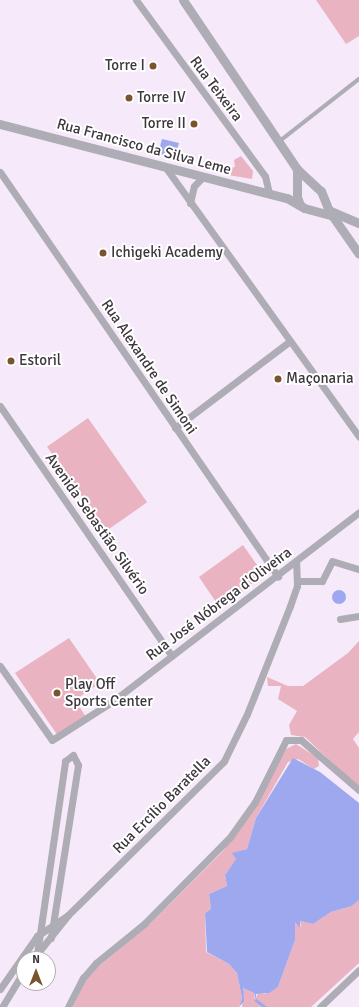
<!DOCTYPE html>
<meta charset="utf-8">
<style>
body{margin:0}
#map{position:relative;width:359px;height:1007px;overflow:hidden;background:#f6e9f9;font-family:Signika,sans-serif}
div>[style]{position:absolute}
.green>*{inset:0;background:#e9b3c1;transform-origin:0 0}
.water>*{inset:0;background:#9da8ef}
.round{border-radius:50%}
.stream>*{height:2.5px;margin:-1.25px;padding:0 1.25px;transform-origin:1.25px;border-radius:1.25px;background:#9da8ef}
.service>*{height:3.5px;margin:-1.75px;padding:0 1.75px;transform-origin:1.75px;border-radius:1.75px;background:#aeacb4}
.minor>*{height:7px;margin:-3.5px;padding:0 3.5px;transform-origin:3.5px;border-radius:3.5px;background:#aeacb4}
.tertiary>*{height:9px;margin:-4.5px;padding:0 4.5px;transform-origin:4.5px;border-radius:4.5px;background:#aeacb4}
.dots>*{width:11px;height:11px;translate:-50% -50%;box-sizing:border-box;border:2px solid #fff;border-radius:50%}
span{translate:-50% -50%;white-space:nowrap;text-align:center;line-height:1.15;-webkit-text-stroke:4px #fff;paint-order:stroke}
.poi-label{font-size:15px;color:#3d373e}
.right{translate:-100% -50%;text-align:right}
.left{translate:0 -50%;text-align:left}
.street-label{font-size:15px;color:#3d373e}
.north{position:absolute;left:16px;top:951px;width:40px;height:40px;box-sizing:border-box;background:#fff;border:1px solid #b1afb2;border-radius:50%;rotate:0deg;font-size:11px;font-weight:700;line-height:16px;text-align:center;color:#3d373e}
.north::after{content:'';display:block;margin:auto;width:14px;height:18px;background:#79542e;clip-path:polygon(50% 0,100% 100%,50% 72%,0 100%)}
</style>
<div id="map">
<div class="green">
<div style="clip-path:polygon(316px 0,359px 0,359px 36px,346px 44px)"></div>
<div style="clip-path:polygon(241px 156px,253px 171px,252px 179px,228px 175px,226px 169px,235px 167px,234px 160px)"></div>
<div style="left:88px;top:418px;width:103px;height:50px;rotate:55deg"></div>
<div style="clip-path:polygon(243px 545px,262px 572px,261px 577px,220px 608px,199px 577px)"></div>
<div style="clip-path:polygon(69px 638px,100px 683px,75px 700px,86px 717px,58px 736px,15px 673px)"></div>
<div style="clip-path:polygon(359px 641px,359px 732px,353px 739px,359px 748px,359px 788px,305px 737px,291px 735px,289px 725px,297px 711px,278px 699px,281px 686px,268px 686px,267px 677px,288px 686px,303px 686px,348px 653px)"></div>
<div style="clip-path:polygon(296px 744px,318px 758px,319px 766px,314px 769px,298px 759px,288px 762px,256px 818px,247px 849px,233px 853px,236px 859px,225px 875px,227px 886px,209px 894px,211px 909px,205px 913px,206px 952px,229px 964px,237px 973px,242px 998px,239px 1007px,73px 1007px,85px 982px,97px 968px,150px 924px,222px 852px,253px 810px,286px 749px)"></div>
<div style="clip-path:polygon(359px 900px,359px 963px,311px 1007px,242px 1007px,243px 988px,254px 993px,255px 1000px,258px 993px,265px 994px,278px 987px,295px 940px,295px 922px,301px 927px,300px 921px,313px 924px,331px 912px,352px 906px)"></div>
</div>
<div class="water">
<div style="clip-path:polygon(162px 139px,179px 143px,176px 153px,166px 150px,164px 156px,158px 154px)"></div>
<div class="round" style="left:332px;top:590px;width:14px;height:14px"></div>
<div style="clip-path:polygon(293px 758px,320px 772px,359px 803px,359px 900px,352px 906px,331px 912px,313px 924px,300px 921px,300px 928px,295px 922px,295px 940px,278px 987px,269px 993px,256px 994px,256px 1000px,254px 993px,243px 988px,244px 1001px,239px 1007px,242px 998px,237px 973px,229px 964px,207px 952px,205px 913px,211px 909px,209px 894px,227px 886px,225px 875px,236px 859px,232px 853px,247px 849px,256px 818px)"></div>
</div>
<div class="stream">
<div style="left:256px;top:1000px;width:11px;rotate:38deg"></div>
</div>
<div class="service">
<div style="left:280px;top:141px;width:100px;rotate:-38.1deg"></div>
</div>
<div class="minor">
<div style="left:136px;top:0;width:218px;rotate:53.8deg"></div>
<div style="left:265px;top:176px;width:18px;rotate:77deg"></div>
<div style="left:166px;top:168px;width:331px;rotate:54.3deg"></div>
<div style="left:0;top:172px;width:491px;rotate:55.5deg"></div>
<div style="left:190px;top:203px;width:17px;rotate:-77deg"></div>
<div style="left:194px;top:186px;width:13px;rotate:-45deg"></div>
<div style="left:0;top:406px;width:303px;rotate:55.5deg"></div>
<div style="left:175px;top:428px;width:144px;rotate:-37.1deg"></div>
<div style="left:298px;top:581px;width:24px"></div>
<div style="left:322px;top:581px;width:22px;rotate:-63deg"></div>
<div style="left:332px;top:561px;width:28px;rotate:17deg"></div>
<div style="left:340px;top:619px;width:19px;rotate:-9deg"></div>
<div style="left:0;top:666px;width:90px;rotate:54.9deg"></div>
<div style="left:52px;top:740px;width:72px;rotate:-32.6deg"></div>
<div style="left:113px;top:701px;width:310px;rotate:-37.5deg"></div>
<div style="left:68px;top:915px;width:219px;rotate:-44.6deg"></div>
<div style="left:224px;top:761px;width:52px;rotate:-63.9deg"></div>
<div style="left:247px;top:714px;width:116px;rotate:-68.3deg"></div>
<div style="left:290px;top:606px;width:21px;rotate:-71deg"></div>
<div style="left:297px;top:586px;width:23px;rotate:-92deg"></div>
<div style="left:37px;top:954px;width:195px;rotate:-81.7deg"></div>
<div style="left:65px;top:761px;width:10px;rotate:-37deg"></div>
<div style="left:73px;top:755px;width:11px;rotate:63deg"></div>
<div style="left:78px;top:765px;width:175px;rotate:98.9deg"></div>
<div style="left:0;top:989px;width:65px;rotate:-55.1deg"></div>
<div style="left:37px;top:936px;width:37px;rotate:-34deg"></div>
<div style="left:68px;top:915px;width:56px;rotate:128.5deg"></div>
<div style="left:2px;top:1007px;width:42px;rotate:-58.6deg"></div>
<div style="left:68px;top:1007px;width:33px;rotate:-63deg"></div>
<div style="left:83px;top:978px;width:20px;rotate:-49deg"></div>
<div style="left:96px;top:963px;width:63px;rotate:-39.2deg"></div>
<div style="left:145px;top:923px;width:121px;rotate:-45.3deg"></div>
<div style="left:230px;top:837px;width:43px;rotate:-54.5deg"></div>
<div style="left:255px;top:802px;width:69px;rotate:-63.4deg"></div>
<div style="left:286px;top:740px;width:15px"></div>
<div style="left:301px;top:740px;width:77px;rotate:40.8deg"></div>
<div style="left:320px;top:1007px;width:54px;rotate:-43.5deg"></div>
</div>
<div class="tertiary">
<div style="left:183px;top:0;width:204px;rotate:56deg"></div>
<div style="left:297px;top:169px;width:33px;rotate:43deg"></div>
<div style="left:321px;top:191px;width:22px;rotate:68deg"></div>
<div style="left:329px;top:211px;width:52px;rotate:55.1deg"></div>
<div style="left:0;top:124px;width:296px;rotate:14.5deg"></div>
<div style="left:287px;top:198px;width:20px;rotate:30deg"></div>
<div style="left:304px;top:208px;width:28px;rotate:15deg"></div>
<div style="left:297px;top:169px;width:28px;rotate:90deg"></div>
<div style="left:297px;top:197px;width:9px;rotate:69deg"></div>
<div style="left:328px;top:210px;width:34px;rotate:23deg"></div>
</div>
<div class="dots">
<div style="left:153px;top:66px;background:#79542e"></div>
<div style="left:129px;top:98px;background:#79542e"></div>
<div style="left:194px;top:124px;background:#79542e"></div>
<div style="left:103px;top:253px;background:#79542e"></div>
<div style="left:11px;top:361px;background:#79542e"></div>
<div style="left:278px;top:379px;background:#79542e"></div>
<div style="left:57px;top:693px;background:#79542e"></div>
</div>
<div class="poi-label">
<span class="right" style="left:145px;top:66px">Torre I</span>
<span class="left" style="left:137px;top:98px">Torre IV</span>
<span class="right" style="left:186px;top:124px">Torre II</span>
<span class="left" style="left:111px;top:253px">Ichigeki Academy</span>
<span class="left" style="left:19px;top:361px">Estoril</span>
<span class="left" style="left:286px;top:379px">Maçonaria</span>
<span class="left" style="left:65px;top:693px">Play Off<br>Sports Center</span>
</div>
<div class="street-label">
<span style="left:216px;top:89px;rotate:53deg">Rua Teixeira</span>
<span style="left:144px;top:147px;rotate:15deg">Rua Francisco da Silva Leme</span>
<span style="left:149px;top:367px;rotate:56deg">Rua Alexandre de Simoni</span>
<span style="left:97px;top:524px;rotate:55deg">Avenida Sebastião Silvério</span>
<span style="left:219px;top:604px;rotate:-37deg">Rua José Nóbrega d'Oliveira</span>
<span style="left:162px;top:805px;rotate:-45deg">Rua Ercílio Baratella</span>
</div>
<div class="north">N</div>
</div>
